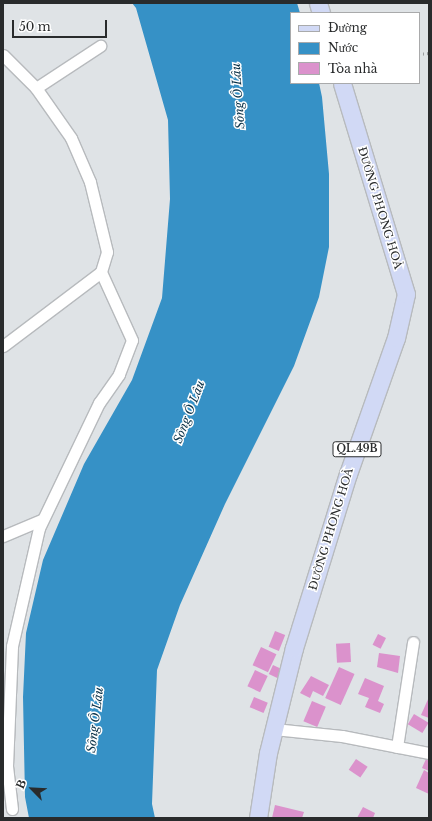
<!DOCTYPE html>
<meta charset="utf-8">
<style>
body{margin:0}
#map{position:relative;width:432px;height:821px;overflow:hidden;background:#dfe3e6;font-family:"Libre Baskerville",serif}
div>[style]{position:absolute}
.water>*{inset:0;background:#3691c6}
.building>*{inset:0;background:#db92cc;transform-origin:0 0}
.path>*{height:2.5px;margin-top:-1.25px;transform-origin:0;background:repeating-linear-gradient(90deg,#9a9da0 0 1px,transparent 0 4px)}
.roads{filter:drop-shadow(1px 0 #b7babd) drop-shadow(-1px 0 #b7babd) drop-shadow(0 1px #b7babd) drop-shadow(0 -1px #b7babd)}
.minor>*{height:11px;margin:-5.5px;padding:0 5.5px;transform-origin:5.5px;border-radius:5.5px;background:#fff}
.primary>*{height:17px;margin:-8.5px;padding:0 8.5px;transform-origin:8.5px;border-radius:8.5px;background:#d1d9f5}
span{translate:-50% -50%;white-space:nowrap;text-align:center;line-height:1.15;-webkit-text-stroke:3px #fff;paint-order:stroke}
.shield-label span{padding:1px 3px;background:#fff;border:1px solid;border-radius:3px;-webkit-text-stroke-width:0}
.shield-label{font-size:10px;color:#292b2c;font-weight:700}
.street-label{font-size:11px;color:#292b2c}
.water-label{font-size:12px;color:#0b3248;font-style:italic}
.frame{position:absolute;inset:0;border:4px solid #292b2c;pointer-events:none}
.legend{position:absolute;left:290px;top:12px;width:130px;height:72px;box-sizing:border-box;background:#fff;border:1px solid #a9aaab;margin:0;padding:5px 7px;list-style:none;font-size:12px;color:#292b2c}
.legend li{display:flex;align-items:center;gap:8px;height:20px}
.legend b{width:20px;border:1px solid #a9aaab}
.north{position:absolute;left:12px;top:769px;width:40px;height:40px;-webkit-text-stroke:3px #fff;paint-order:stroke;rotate:294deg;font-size:11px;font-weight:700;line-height:16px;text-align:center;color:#292b2c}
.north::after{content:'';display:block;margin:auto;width:14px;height:18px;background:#292b2c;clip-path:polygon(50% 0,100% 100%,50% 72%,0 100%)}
.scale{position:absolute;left:12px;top:20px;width:95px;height:18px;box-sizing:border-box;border:2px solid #292b2c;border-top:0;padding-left:5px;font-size:12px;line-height:14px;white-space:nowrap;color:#292b2c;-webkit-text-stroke:3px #fff;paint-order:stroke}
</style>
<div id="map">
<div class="water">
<div style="clip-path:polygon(132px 3px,297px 3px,300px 13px,291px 13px,291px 83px,319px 83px,322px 97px,329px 174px,329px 247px,319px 297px,294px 366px,225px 504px,180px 605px,157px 670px,152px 804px,155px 818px,29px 818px,25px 797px,23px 697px,26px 633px,43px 560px,84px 464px,132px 380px,162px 298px,170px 199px,168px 120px,136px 8px)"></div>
</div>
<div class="building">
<div style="left:275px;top:631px;width:11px;height:17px;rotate:22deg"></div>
<div style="left:378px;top:634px;width:9px;height:12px;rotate:27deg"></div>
<div style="left:350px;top:643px;width:19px;height:14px;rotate:87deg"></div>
<div style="left:261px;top:647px;width:17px;height:20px;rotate:25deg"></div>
<div style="clip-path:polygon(379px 653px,400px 656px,398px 673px,377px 667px)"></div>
<div style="left:273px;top:665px;width:14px;height:10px;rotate:25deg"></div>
<div style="left:339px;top:667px;width:17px;height:34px;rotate:24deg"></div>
<div style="left:255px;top:670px;width:14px;height:18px;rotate:25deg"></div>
<div style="clip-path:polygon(311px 676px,329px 685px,323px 696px,313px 691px,310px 698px,300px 693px)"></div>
<div style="clip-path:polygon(365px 678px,384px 686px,378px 701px,384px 704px,380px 713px,365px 707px,369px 698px,358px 694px)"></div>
<div style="left:254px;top:697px;width:15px;height:11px;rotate:23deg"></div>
<div style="clip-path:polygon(429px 697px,429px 718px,421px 715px)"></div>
<div style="left:312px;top:701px;width:15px;height:22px;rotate:23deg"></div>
<div style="left:414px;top:714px;width:17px;height:12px;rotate:31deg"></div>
<div style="left:356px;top:759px;width:14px;height:13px;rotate:34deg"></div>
<div style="clip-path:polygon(426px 759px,429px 761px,429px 771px,422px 768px)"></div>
<div style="clip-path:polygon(424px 770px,429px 773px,429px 794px,416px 788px)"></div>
<div style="clip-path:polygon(275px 805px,304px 812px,302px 818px,272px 818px)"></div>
<div style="clip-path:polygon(363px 807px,375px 813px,373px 818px,357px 818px)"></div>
</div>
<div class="path">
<div style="left:419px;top:54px;width:10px;rotate:-6deg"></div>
</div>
<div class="roads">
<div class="minor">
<div style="left:3px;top:55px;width:47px;rotate:45deg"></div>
<div style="left:36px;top:88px;width:61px;rotate:55deg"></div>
<div style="left:71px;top:138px;width:48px;rotate:66.6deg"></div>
<div style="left:90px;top:182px;width:72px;rotate:76.3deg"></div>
<div style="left:107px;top:252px;width:21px;rotate:107deg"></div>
<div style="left:101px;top:272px;width:123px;rotate:142.9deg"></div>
<div style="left:36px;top:88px;width:77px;rotate:-33.3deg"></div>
<div style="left:3px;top:536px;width:41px;rotate:-22.8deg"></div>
<div style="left:274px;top:729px;width:68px;rotate:5.9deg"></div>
<div style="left:342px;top:736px;width:89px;rotate:11.1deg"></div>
<div style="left:397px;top:747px;width:106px;rotate:-81.3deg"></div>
<div style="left:12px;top:809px;width:43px;rotate:-96.6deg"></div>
<div style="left:7px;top:766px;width:120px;rotate:-87.6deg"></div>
<div style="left:12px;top:646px;width:121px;rotate:-77.1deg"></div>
<div style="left:39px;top:528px;width:139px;rotate:-64.4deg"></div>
<div style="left:99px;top:403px;width:35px;rotate:-55deg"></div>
<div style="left:119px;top:374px;width:36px;rotate:-69deg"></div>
<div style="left:132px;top:340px;width:75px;rotate:-114.5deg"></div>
</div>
<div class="primary">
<div style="left:318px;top:3px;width:10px;rotate:73deg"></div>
<div style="left:258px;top:818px;width:66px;rotate:-81.3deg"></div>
<div style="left:268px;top:753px;width:108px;rotate:-76.1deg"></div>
<div style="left:294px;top:648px;width:182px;rotate:-72.8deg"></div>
<div style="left:348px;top:474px;width:144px;rotate:-70.6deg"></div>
<div style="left:396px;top:338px;width:45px;rotate:-77.2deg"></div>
<div style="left:406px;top:294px;width:220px;rotate:-106.9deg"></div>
</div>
</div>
<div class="shield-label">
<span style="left:357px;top:449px">QL.49B</span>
</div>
<div class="street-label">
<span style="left:380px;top:208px;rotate:73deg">ĐƯỜNG PHONG HOÀ</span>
<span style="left:331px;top:529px;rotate:-73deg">ĐƯỜNG PHONG HOÀ</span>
</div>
<div class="water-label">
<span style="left:238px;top:96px;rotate:-94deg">Sông Ô Lâu</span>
<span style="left:189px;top:412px;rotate:-69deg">Sông Ô Lâu</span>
<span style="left:95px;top:720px;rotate:-83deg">Sông Ô Lâu</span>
</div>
<div class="frame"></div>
<ul class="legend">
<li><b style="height:5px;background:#d1d9f5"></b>Đường</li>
<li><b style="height:11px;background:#3691c6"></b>Nước</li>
<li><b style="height:11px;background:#db92cc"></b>Tòa nhà</li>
</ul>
<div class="north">B</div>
<div class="scale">50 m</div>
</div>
